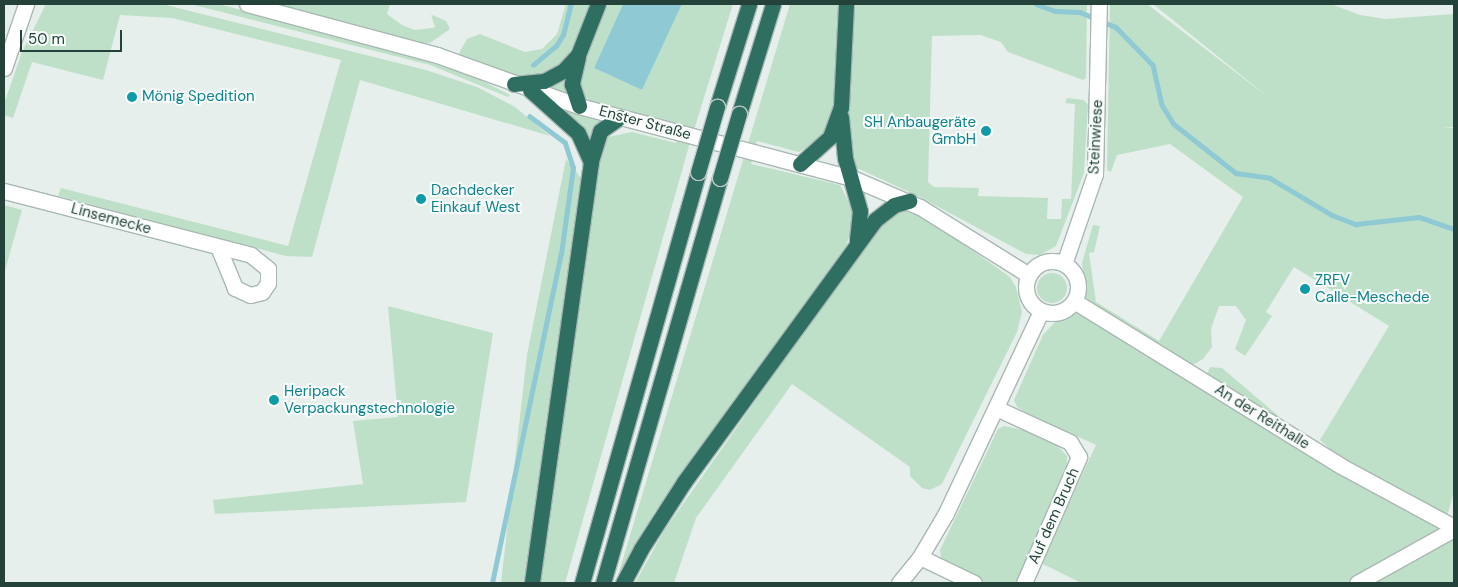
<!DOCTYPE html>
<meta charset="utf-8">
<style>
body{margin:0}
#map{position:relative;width:1458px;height:587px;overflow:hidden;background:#e6efeb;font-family:"DM Sans",sans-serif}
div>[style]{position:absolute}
.green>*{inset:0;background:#bfe0c8}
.round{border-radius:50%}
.water>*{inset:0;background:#8ec9d4}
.stream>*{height:4.5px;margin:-2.25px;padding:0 2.25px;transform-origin:2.25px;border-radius:2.25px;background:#8ec9d4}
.roads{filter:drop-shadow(1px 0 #a8b8b2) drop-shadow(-1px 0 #a8b8b2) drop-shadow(0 1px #a8b8b2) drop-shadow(0 -1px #a8b8b2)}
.minor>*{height:15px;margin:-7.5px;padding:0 7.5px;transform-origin:7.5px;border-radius:7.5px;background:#fff}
.minor>.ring{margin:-7.5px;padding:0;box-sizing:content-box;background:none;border:15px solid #fff;border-radius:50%}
.highway>*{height:15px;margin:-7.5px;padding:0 7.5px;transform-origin:7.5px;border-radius:7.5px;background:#2f6f62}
.bridges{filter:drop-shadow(1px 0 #c2cac8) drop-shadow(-1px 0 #c2cac8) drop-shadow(0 1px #c2cac8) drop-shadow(0 -1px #c2cac8)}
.highway-bridge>*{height:15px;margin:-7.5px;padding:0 7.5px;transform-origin:7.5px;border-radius:7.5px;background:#2f6f62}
.dots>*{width:14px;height:14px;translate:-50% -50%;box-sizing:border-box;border:2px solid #f7fbf9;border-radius:50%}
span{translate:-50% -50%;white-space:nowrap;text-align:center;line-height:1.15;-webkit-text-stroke:4px #f7fbf9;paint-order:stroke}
.culture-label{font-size:15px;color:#0d838f}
.left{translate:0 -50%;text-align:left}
.right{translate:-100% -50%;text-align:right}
.street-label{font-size:15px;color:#24423a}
.frame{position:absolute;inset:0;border:5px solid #24423a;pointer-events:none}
.scale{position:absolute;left:20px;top:30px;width:102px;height:22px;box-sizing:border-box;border:2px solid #24423a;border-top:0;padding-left:6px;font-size:15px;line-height:18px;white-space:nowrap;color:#24423a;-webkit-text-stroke:4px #f7fbf9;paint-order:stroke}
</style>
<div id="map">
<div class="green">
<div style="clip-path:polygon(46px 4px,162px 4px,426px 70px,477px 87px,515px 107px,550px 136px,360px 80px,312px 257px,286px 256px,58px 196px,61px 188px,288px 246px,341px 60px,172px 18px,120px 15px,103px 80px,32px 62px,13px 118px,4px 115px,4px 104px,22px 52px)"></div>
<div style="clip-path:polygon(190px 4px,218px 4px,380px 46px,475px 77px,510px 95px,508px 97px,430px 65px)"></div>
<div style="clip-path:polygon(278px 4px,390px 4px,387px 14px,402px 25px,415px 30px,432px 28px,435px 27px,431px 15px,435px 16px,446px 21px,450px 29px,430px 43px,418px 43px)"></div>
<div style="clip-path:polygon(566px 4px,590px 4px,576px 41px,566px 58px,544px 75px,514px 78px,462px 57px,459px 53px,467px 39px,480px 34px,525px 52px,542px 49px,557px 34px)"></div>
<div style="clip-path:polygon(608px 4px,623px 4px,594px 68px,642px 90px,682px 4px,733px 4px,689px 146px,565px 583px,538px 583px,603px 138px,632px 132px,676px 143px,681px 127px,592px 103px,580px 91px,578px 81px,580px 71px)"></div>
<div style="clip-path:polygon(790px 4px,839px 4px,834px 106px,821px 139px,799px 152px,757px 141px,751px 164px,840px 185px,853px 210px,852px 228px,846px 246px,654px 513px,616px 582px)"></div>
<div style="clip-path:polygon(855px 4px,1087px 4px,1086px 78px,1083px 80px,1008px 52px,1001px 42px,980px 35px,932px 36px,928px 182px,934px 187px,979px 188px,978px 196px,1048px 198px,1047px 219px,1061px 219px,1062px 199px,1071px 199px,1075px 104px,1065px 103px,1067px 98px,1084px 100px,1088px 105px,1084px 173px,1056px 246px,1040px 255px,1026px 254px,918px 196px,857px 168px,850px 154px,848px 132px)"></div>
<div style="clip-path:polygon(1110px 4px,1147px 4px,1278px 105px,1153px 4px,1331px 4px,1360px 15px,1385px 19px,1454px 14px,1454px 127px,1442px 128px,1454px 128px,1454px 491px,1447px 517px,1353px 469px,1320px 440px,1389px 326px,1294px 267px,1266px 312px,1272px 316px,1245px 356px,1235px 349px,1246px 320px,1236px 306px,1219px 306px,1211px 329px,1212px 347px,1203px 359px,1191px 366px,1087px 304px,1082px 263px,1093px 225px,1100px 226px,1094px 252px,1089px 253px,1096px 302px,1159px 341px,1243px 197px,1170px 144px,1117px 155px,1111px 172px,1107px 170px)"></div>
<div style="clip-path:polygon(568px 73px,569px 96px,545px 88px,562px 80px)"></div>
<div style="clip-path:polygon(563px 110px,601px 121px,588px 142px)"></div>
<div style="clip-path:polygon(566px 159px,582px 179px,524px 583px,501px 583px,527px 355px)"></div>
<div style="clip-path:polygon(4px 205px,22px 210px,4px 274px)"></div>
<div style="clip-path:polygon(905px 211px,928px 219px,1010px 277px,1016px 287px,1022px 312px,1017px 332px,942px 484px,930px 490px,922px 488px,910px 476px,910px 467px,792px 384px,696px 518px,674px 583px,635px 583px,664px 531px,879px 225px,893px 214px)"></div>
<div class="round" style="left:1037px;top:273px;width:30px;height:30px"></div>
<div style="clip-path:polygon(388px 306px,493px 333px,466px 502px,215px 514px,213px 500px,363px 484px,353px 421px,398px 417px)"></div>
<div style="clip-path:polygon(1078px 313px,1442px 527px,1448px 540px,1454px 539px,1454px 583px,1081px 583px,1041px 563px,1096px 445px,1027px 413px,1017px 407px,1014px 400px,1043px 335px,1055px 322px)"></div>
<div style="clip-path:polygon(1210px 367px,1222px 368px,1289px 425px,1206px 376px)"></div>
<div style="clip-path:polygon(1004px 426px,1023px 430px,1058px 446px,1067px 456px,1067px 468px,1017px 580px,1015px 583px,985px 583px,952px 567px,941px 558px,940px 550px,998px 429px)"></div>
</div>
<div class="water">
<div style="clip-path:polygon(623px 4px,682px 4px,642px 90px,594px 68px)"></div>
</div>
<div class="stream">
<div style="left:1036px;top:4px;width:20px;rotate:20deg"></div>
<div style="left:1055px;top:11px;width:25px;rotate:2deg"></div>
<div style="left:1080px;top:12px;width:39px;rotate:23deg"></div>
<div style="left:1116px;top:27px;width:53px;rotate:45.8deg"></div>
<div style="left:1153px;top:65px;width:41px;rotate:77.3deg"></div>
<div style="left:1162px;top:105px;width:22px;rotate:58deg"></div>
<div style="left:1174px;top:124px;width:79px;rotate:38.3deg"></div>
<div style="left:1236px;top:173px;width:34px;rotate:8deg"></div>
<div style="left:1270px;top:178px;width:72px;rotate:30.8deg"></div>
<div style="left:1332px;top:215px;width:26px;rotate:21deg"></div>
<div style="left:1356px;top:224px;width:63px;rotate:-6.3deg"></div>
<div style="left:1419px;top:217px;width:37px;rotate:19deg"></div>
<div style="left:533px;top:65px;width:30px;rotate:-40deg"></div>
<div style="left:556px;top:46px;width:13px;rotate:-58deg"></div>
<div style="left:563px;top:35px;width:32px;rotate:-76deg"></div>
<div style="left:492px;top:583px;width:336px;rotate:-78.2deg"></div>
<div style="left:561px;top:254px;width:87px;rotate:-82.1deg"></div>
<div style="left:573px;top:168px;width:26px;rotate:-108deg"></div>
<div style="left:565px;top:143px;width:44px;rotate:-143.4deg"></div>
</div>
<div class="roads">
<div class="minor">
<div style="left:247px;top:4px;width:197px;rotate:15deg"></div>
<div style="left:437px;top:55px;width:151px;rotate:19.8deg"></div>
<div style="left:579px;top:106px;width:282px;rotate:14.8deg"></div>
<div style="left:852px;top:178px;width:74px;rotate:23.1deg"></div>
<div style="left:920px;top:207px;width:128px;rotate:32deg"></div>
<div style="left:4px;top:68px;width:68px;rotate:-71deg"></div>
<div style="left:4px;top:191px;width:255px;rotate:14.5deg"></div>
<div style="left:251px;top:255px;width:22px;rotate:39deg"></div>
<div style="left:268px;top:269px;width:14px;rotate:90deg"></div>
<div style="left:268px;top:283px;width:11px;rotate:124deg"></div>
<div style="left:262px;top:292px;width:12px;rotate:166deg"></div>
<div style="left:250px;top:295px;width:17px;rotate:-155deg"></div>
<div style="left:235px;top:288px;width:42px;rotate:-112.3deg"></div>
<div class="ring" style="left:1026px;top:261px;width:37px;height:37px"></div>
<div style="left:1064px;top:264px;width:95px;rotate:-71deg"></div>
<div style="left:1095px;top:174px;width:170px;rotate:-88.7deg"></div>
<div style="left:1074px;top:301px;width:314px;rotate:31.7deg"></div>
<div style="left:1341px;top:466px;width:128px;rotate:28.4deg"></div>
<div style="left:996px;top:408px;width:81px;rotate:24.7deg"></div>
<div style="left:1070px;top:442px;width:17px;rotate:59deg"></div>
<div style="left:1079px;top:457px;width:137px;rotate:113.6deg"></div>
<div style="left:920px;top:557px;width:60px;rotate:25.7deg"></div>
<div style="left:899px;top:583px;width:33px;rotate:-51deg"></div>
<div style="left:920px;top:557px;width:51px;rotate:-59.4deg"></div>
<div style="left:946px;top:513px;width:223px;rotate:-64.8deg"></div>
<div style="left:1357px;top:583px;width:111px;rotate:-29.1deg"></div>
</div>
<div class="highway">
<div style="left:578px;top:57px;width:28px;rotate:103deg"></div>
<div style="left:572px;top:84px;width:23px;rotate:72deg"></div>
<div style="left:514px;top:84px;width:30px;rotate:-6deg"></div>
<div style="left:544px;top:81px;width:21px;rotate:-28deg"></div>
<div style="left:563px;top:71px;width:22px;rotate:-47deg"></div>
<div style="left:578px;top:55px;width:55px;rotate:-68.6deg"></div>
<div style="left:530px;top:90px;width:64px;rotate:41.9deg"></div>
<div style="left:578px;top:133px;width:32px;rotate:66deg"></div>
<div style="left:591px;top:162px;width:425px;rotate:98deg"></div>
<div style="left:717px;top:107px;width:108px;rotate:-72.7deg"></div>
<div style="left:739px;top:114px;width:115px;rotate:-72.8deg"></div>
<div style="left:841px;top:117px;width:41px;rotate:84.4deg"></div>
<div style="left:845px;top:158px;width:55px;rotate:74.2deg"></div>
<div style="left:860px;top:211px;width:30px;rotate:96deg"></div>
<div style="left:591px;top:161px;width:31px;rotate:-73deg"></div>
<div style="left:600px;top:131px;width:24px;rotate:-35deg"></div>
<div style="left:800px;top:164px;width:40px;rotate:-42deg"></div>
<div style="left:830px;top:137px;width:32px;rotate:-70deg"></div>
<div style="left:841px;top:107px;width:103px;rotate:-87.2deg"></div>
<div style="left:582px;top:583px;width:427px;rotate:-74.2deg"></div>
<div style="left:603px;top:583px;width:422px;rotate:-73.9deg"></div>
<div style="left:623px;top:583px;width:38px;rotate:-62deg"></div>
<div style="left:641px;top:549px;width:80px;rotate:-57.3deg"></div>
<div style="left:684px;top:482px;width:324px;rotate:-53.9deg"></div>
<div style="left:875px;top:220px;width:24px;rotate:-38deg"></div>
<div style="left:894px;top:205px;width:16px;rotate:-15deg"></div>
</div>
</div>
<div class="bridges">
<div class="highway-bridge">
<div style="left:698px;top:172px;width:68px;rotate:-73.7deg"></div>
<div style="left:720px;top:178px;width:67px;rotate:-73.5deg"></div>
</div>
</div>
<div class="dots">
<div style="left:132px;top:97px;background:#0f9aa8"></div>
<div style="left:986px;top:131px;background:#0f9aa8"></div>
<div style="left:421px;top:199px;background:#0f9aa8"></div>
<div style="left:1305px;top:289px;background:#0f9aa8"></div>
<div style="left:274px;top:400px;background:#0f9aa8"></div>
</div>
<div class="culture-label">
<span class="left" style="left:142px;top:97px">Mönig Spedition</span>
<span class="right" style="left:976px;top:131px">SH Anbaugeräte<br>GmbH</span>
<span class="left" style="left:431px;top:199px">Dachdecker<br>Einkauf West</span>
<span class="left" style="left:1315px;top:289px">ZRFV<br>Calle-Meschede</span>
<span class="left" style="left:284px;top:400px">Heripack<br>Verpackungstechnologie</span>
</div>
<div class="street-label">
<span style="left:645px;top:123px;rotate:15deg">Enster Straße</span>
<span style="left:1096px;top:137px;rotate:-87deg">Steinwiese</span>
<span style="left:111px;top:219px;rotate:15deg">Linsemecke</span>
<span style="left:1262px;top:417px;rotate:32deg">An der Reithalle</span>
<span style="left:1054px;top:516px;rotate:-66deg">Auf dem Bruch</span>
</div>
<div class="frame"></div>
<div class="scale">50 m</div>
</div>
